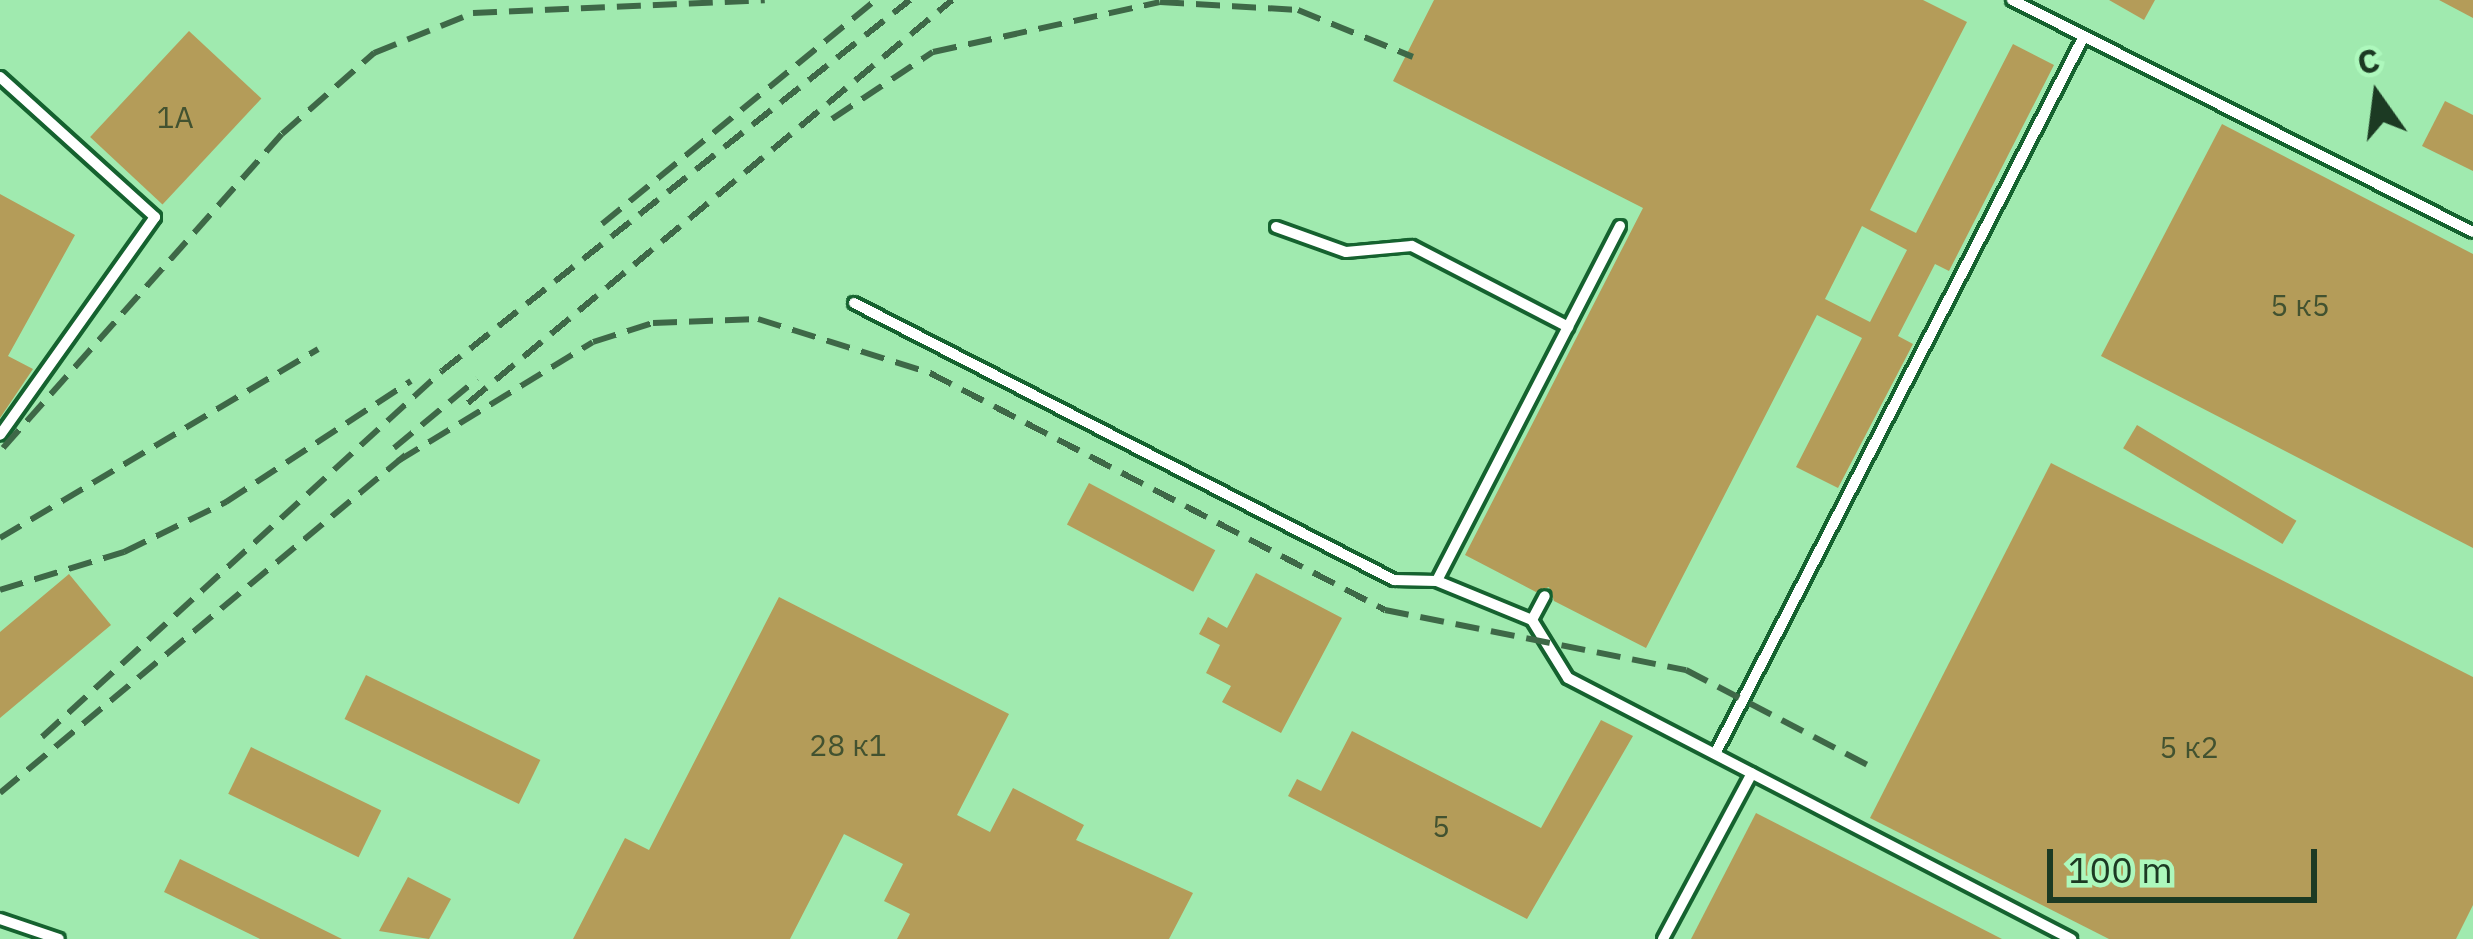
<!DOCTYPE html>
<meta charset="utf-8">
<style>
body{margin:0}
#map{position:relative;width:2473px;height:939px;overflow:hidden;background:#a0eaaf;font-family:"IBM Plex Sans",sans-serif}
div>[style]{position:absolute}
.building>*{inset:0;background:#b49c59;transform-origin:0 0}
.roads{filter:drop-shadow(3px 0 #15622f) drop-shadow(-3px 0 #15622f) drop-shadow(0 3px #15622f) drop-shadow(0 -3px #15622f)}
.lane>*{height:10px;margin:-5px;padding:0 5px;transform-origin:5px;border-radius:5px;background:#fff}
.rail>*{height:6px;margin-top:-3px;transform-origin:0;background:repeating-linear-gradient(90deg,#3e6847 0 24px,transparent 0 36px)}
span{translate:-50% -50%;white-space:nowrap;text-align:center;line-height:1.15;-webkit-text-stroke:10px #adf8bc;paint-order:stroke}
.number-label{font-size:30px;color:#425230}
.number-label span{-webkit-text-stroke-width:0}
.north{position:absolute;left:2317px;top:36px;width:120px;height:120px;-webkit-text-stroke:9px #adf8bc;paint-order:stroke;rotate:346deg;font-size:33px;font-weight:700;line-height:48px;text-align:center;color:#1c3a23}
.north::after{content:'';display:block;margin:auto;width:42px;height:54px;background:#1c3a23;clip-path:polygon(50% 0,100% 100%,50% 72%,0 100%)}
.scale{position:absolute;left:2047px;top:849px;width:270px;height:54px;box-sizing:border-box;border:6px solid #1c3a23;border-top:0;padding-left:15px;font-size:36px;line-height:42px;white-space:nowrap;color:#1c3a23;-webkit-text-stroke:9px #adf8bc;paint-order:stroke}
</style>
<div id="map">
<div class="building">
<div style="clip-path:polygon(evenodd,1434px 0,1923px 0,1967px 22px,1870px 210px,1916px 233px,2013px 44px,2054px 65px,1949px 271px,1935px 264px,1898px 336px,1913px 344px,1838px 488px,1796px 467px,1862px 338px,1817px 315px,1646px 648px,1554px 601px,1549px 587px,1536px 592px,1465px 555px,1643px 208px,1393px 81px,1434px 0,1862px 226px,1907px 250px,1870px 322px,1825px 299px,1862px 226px)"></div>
<div style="clip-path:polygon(2109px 0,2155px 0,2144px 20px)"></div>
<div style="clip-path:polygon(2439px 0,2473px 0,2473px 18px)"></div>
<div style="left:189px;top:31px;width:99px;height:145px;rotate:43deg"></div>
<div style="clip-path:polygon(2445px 101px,2473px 115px,2473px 171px,2422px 146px)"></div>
<div style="clip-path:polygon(2222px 124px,2473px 254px,2473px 548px,2101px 356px)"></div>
<div style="clip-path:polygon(0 194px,75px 235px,8px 356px,33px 369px,0 418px)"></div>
<div style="left:2137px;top:425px;width:186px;height:27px;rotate:31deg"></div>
<div style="clip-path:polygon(2051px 463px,2473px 677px,2473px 905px,2456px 939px,2109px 939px,1870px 818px)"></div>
<div style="left:1089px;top:483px;width:143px;height:47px;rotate:28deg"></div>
<div style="clip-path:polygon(1256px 573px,1342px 618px,1281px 733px,1222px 702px,1231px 686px,1206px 673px,1220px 645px,1199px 634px,1208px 617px,1227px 628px)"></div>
<div style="clip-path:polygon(69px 574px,111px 625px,0 718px,0 632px)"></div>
<div style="clip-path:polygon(779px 597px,1009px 714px,957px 815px,990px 832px,1013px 788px,1084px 825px,1076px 840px,1193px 893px,1169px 939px,897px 939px,910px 914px,884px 901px,903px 864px,844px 834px,790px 939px,573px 939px,625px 838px,649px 850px)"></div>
<div style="left:366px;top:675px;width:194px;height:49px;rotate:26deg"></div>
<div style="clip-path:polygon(1601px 720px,1633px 736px,1527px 919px,1288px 796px,1297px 779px,1321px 791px,1352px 731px,1541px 828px)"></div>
<div style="left:251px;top:747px;width:145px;height:52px;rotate:26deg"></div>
<div style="clip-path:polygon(1756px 813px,2002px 939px,1691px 939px)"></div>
<div style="clip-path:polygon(180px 859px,342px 939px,260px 939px,164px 892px)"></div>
<div style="clip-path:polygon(408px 877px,451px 899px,429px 939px,379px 931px)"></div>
</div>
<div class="roads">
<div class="lane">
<div style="left:2012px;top:0;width:516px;rotate:26.71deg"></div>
<div style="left:0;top:77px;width:209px;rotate:42.1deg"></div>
<div style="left:155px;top:217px;width:267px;rotate:125.4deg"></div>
<div style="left:1620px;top:226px;width:399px;rotate:117.3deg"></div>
<div style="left:1437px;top:581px;width:103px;rotate:22.3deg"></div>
<div style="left:1532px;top:620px;width:68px;rotate:58.2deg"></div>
<div style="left:1568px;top:678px;width:567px;rotate:27.42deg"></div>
<div style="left:1276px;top:227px;width:74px;rotate:19.7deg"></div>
<div style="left:1346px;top:252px;width:66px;rotate:-5.2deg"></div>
<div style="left:1412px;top:246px;width:176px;rotate:27.4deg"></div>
<div style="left:854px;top:303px;width:607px;rotate:27.16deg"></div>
<div style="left:1394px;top:580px;width:43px;rotate:1.3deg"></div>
<div style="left:1532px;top:620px;width:27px;rotate:-62deg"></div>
<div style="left:1715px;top:754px;width:807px;rotate:-62.8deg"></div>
<div style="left:0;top:919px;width:62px;rotate:18.7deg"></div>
<div style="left:1663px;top:939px;width:188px;rotate:-61.8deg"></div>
</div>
</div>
<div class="rail">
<div style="left:832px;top:119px;width:121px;rotate:-33.6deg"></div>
<div style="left:933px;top:52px;width:232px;rotate:-12.4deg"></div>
<div style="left:1160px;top:2px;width:138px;rotate:3.3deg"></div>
<div style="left:1298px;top:10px;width:124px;rotate:22.2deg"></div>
<div style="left:602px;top:224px;width:354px;rotate:-39.3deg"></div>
<div style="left:468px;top:403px;width:630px;rotate:-39.78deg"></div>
<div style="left:3px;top:448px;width:420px;rotate:-48.4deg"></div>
<div style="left:282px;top:134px;width:123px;rotate:-41.4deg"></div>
<div style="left:374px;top:53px;width:107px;rotate:-22deg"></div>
<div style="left:473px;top:13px;width:292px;rotate:-2.5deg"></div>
<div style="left:394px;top:448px;width:108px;rotate:-39.7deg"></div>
<div style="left:398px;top:461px;width:228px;rotate:-31.4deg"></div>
<div style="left:593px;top:342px;width:63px;rotate:-17.6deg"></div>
<div style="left:653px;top:323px;width:105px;rotate:-2.2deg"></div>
<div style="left:758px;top:319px;width:180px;rotate:17.4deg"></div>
<div style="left:930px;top:373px;width:513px;rotate:27.51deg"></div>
<div style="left:1385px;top:610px;width:307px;rotate:11.3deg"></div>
<div style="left:1686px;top:670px;width:216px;rotate:27.6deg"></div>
<div style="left:0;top:538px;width:370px;rotate:-30.7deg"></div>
<div style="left:0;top:590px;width:130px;rotate:-17deg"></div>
<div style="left:124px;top:552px;width:114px;rotate:-26.1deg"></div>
<div style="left:226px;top:502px;width:221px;rotate:-33.2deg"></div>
<div style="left:42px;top:737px;width:542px;rotate:-42.46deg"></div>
<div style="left:442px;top:371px;width:597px;rotate:-38.41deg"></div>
<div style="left:0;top:793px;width:531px;rotate:-39.81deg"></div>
</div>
<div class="number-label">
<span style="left:175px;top:117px">1А</span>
<span style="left:2300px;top:305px">5 к5</span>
<span style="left:848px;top:745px">28 к1</span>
<span style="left:2189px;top:747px">5 к2</span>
<span style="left:1441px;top:826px">5</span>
</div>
<div class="north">С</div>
<div class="scale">100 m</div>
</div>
